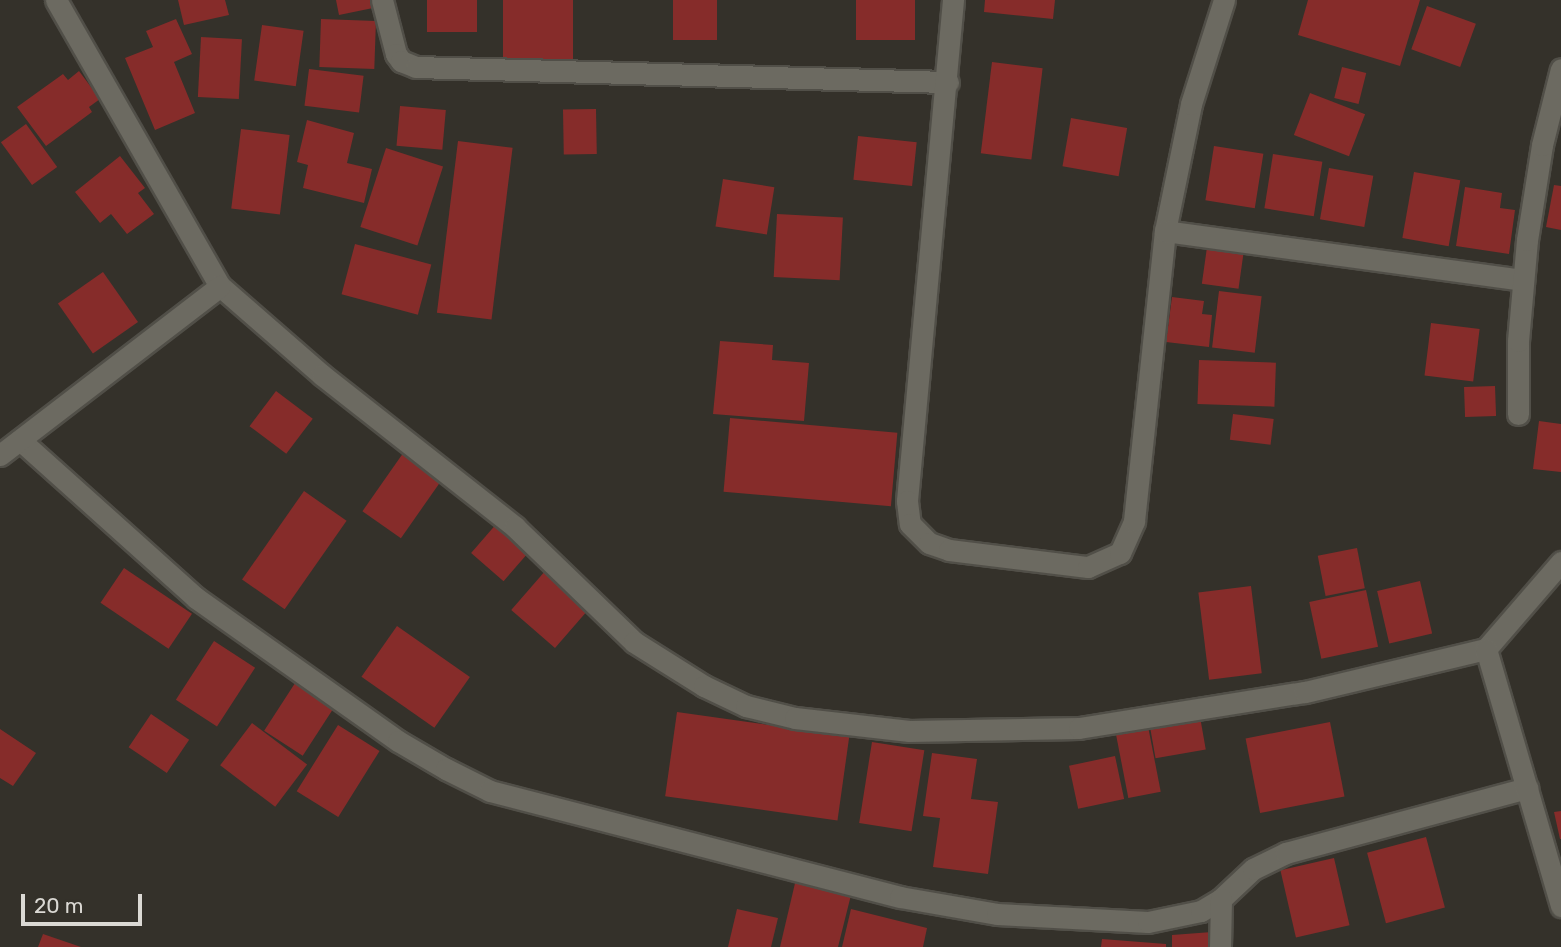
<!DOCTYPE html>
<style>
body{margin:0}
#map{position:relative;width:1561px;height:947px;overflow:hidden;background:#34312a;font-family:Rubik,sans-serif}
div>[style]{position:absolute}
.building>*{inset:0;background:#862c2a;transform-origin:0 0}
.roads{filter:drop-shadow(2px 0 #514f48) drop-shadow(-2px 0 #514f48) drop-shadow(0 2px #514f48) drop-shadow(0 -2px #514f48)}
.street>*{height:21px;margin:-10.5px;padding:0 10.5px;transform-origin:10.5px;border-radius:10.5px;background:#6c6a61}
span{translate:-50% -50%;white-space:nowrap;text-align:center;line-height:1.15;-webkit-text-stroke:5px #34312a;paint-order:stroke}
.scale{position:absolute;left:21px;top:894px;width:121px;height:32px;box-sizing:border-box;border:4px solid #dbd9d4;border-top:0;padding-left:9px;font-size:21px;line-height:24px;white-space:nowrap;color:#dbd9d4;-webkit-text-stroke:5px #34312a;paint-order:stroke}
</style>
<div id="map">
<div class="building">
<div style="clip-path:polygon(178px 0,225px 0,229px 15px,184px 25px)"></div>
<div style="clip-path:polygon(336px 0,371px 0,373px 8px,339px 15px)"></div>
<div style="left:427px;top:0;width:50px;height:32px"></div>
<div style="left:503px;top:0;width:70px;height:60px"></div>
<div style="left:673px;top:0;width:44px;height:40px"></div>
<div style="left:856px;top:0;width:59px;height:40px"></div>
<div style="clip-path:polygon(985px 0,1055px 0,1053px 19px,984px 12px)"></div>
<div style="clip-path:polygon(1308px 0,1420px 0,1400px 66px,1298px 35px)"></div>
<div style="left:1427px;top:6px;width:52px;height:46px;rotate:20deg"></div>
<div style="clip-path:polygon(176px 19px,192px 54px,174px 62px,195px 113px,155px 130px,125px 58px,153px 47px,146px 31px)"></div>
<div style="left:321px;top:19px;width:55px;height:48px;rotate:2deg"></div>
<div style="left:262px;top:25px;width:42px;height:56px;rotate:8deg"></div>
<div style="left:201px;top:37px;width:41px;height:60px;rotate:3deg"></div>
<div style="left:992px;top:62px;width:51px;height:92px;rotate:7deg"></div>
<div style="left:1342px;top:67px;width:25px;height:32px;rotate:14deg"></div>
<div style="left:309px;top:69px;width:55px;height:37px;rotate:7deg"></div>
<div style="clip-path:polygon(79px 71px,100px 99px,89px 107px,92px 112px,46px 146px,17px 107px,63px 74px,68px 80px)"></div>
<div style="left:1310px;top:93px;width:59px;height:45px;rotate:21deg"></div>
<div style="left:400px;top:106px;width:46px;height:40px;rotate:5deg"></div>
<div style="left:596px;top:109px;width:45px;height:33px;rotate:89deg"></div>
<div style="left:1071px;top:118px;width:57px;height:49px;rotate:10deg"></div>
<div style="clip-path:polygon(307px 120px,354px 133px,347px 163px,372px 169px,364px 203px,303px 188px,308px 165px,297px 162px)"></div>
<div style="left:26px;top:124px;width:53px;height:31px;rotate:54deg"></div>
<div style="left:241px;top:129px;width:49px;height:80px;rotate:7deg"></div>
<div style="left:858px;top:136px;width:59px;height:44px;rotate:6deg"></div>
<div style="left:458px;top:141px;width:55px;height:173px;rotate:7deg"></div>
<div style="left:1214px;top:146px;width:50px;height:55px;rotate:9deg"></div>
<div style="left:386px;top:148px;width:60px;height:83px;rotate:18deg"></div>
<div style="left:1273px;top:154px;width:50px;height:55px;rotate:9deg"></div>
<div style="clip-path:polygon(120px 156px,145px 188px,138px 193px,154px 214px,127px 234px,111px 214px,100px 223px,75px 192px)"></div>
<div style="left:1329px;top:168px;width:45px;height:52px;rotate:10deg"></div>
<div style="left:1414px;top:172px;width:47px;height:67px;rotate:10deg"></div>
<div style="left:723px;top:179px;width:52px;height:48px;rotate:9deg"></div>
<div style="clip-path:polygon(1554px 185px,1561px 186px,1561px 230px,1546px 227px)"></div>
<div style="clip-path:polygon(1465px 187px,1502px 193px,1500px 208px,1515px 210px,1509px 254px,1456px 246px)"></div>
<div style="left:777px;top:214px;width:66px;height:63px;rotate:3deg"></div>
<div style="left:355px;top:244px;width:79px;height:52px;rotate:15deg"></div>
<div style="left:1207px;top:247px;width:37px;height:37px;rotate:8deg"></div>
<div style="left:103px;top:272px;width:61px;height:55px;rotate:55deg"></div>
<div style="left:1219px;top:291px;width:43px;height:57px;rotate:7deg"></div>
<div style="clip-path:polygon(1172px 297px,1204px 301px,1202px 314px,1212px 315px,1209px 347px,1166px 342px)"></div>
<div style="left:1431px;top:323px;width:49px;height:53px;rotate:7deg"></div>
<div style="clip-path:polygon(720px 341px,773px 345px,772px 360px,809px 363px,804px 421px,713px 414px)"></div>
<div style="left:1199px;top:360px;width:77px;height:44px;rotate:2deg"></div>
<div style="left:1495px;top:386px;width:30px;height:31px;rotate:88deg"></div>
<div style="left:276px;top:391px;width:46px;height:44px;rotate:37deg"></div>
<div style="left:1233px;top:414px;width:41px;height:26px;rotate:7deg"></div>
<div style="left:730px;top:418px;width:168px;height:74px;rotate:5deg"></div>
<div style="clip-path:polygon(1539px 421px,1561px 424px,1561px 472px,1533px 469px)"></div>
<div style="left:406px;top:449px;width:47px;height:76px;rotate:35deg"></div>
<div style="left:304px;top:491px;width:52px;height:108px;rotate:35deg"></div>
<div style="left:498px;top:522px;width:43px;height:41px;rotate:41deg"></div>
<div style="left:1357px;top:548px;width:41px;height:40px;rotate:79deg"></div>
<div style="left:124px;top:568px;width:82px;height:42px;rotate:34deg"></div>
<div style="left:546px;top:570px;width:58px;height:53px;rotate:41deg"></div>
<div style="left:1420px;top:581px;width:54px;height:44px;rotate:77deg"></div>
<div style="left:1251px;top:586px;width:88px;height:53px;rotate:83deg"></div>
<div style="left:1366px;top:590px;width:58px;height:58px;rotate:78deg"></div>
<div style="left:397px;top:626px;width:89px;height:62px;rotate:35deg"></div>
<div style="left:214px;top:641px;width:49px;height:70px;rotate:33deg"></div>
<div style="left:299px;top:677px;width:46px;height:64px;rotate:33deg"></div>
<div style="left:1199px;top:711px;width:39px;height:51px;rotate:80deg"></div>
<div style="left:677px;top:712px;width:174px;height:85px;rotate:8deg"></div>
<div style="left:151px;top:714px;width:46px;height:40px;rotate:34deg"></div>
<div style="left:1147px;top:721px;width:72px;height:33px;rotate:79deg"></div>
<div style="left:1330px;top:722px;width:76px;height:86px;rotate:79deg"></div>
<div style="left:252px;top:723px;width:69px;height:53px;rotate:37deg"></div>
<div style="left:338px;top:725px;width:49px;height:78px;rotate:32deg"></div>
<div style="clip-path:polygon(0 729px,36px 753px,13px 786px,0 778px)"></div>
<div style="left:872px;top:742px;width:53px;height:82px;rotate:9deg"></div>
<div style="clip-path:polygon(932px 753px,977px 759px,971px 799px,998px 802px,988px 874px,933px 867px,940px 818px,923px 816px)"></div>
<div style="left:1115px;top:756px;width:44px;height:47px;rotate:78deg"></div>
<div style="clip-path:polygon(1561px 811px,1561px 839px,1560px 839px,1554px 812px)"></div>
<div style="left:1426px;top:837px;width:73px;height:61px;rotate:75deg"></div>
<div style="left:1334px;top:858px;width:69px;height:55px;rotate:77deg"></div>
<div style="clip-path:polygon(796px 879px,852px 891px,838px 947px,780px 947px)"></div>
<div style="clip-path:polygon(737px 909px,778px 918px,771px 947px,728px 947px)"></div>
<div style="clip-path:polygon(851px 909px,927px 928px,923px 947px,842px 947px)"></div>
<div style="clip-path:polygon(1212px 932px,1213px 947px,1172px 947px,1172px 935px)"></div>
<div style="clip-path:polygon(43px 934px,81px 947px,38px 947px)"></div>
<div style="clip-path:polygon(1102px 939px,1166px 944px,1166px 947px,1101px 947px)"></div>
</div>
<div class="roads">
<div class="street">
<div style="left:56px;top:0;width:330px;rotate:60.2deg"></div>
<div style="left:220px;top:286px;width:135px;rotate:41.1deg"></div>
<div style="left:322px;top:375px;width:246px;rotate:38.2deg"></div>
<div style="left:515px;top:527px;width:165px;rotate:44deg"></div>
<div style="left:634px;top:642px;width:83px;rotate:32.2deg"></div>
<div style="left:704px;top:686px;width:47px;rotate:25.5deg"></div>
<div style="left:746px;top:706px;width:50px;rotate:13.8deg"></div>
<div style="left:795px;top:718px;width:115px;rotate:6.5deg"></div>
<div style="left:909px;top:731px;width:170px;rotate:-1deg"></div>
<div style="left:1079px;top:728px;width:229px;rotate:-9.1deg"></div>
<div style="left:1305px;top:692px;width:186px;rotate:-13.4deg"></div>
<div style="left:1486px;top:649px;width:115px;rotate:-49.2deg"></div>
<div style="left:382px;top:0;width:56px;rotate:75.5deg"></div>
<div style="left:396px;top:54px;width:9px;rotate:54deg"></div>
<div style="left:401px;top:61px;width:16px;rotate:22deg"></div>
<div style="left:416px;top:67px;width:532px;rotate:1.62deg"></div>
<div style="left:953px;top:0;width:503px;rotate:95.25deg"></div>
<div style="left:907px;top:501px;width:23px;rotate:83deg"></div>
<div style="left:910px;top:524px;width:27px;rotate:45deg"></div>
<div style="left:929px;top:543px;width:21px;rotate:19deg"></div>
<div style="left:949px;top:550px;width:140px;rotate:7deg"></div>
<div style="left:1088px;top:567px;width:35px;rotate:-24deg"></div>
<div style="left:1120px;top:553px;width:35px;rotate:-66deg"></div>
<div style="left:1134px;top:521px;width:292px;rotate:-83.9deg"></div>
<div style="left:1165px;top:231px;width:130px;rotate:-78.4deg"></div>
<div style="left:1191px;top:104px;width:109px;rotate:-72.4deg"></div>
<div style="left:1165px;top:231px;width:361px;rotate:7.8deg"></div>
<div style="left:1518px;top:414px;width:73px;rotate:-90deg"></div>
<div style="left:1518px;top:341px;width:101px;rotate:-84.9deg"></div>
<div style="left:1527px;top:240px;width:96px;rotate:-81deg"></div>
<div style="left:1542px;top:145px;width:78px;rotate:-76deg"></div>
<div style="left:20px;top:440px;width:237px;rotate:41.9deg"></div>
<div style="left:196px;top:598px;width:247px;rotate:35.3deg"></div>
<div style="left:398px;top:741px;width:56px;rotate:30.3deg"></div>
<div style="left:446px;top:769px;width:49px;rotate:26.6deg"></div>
<div style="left:490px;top:791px;width:423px;rotate:14.5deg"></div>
<div style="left:900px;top:897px;width:98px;rotate:9.9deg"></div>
<div style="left:997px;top:914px;width:151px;rotate:3deg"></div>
<div style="left:1148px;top:922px;width:54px;rotate:-11.7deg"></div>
<div style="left:1201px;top:911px;width:23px;rotate:-31deg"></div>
<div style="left:1221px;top:899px;width:44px;rotate:-43.2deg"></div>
<div style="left:1253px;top:869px;width:37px;rotate:-26deg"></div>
<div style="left:1286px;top:853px;width:250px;rotate:-15.1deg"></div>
<div style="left:0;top:455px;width:277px;rotate:-37.5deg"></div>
<div style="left:1486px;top:649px;width:268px;rotate:73.7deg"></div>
<div style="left:1220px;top:947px;width:48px;rotate:-88.8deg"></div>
</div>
</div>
<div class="scale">20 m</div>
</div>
